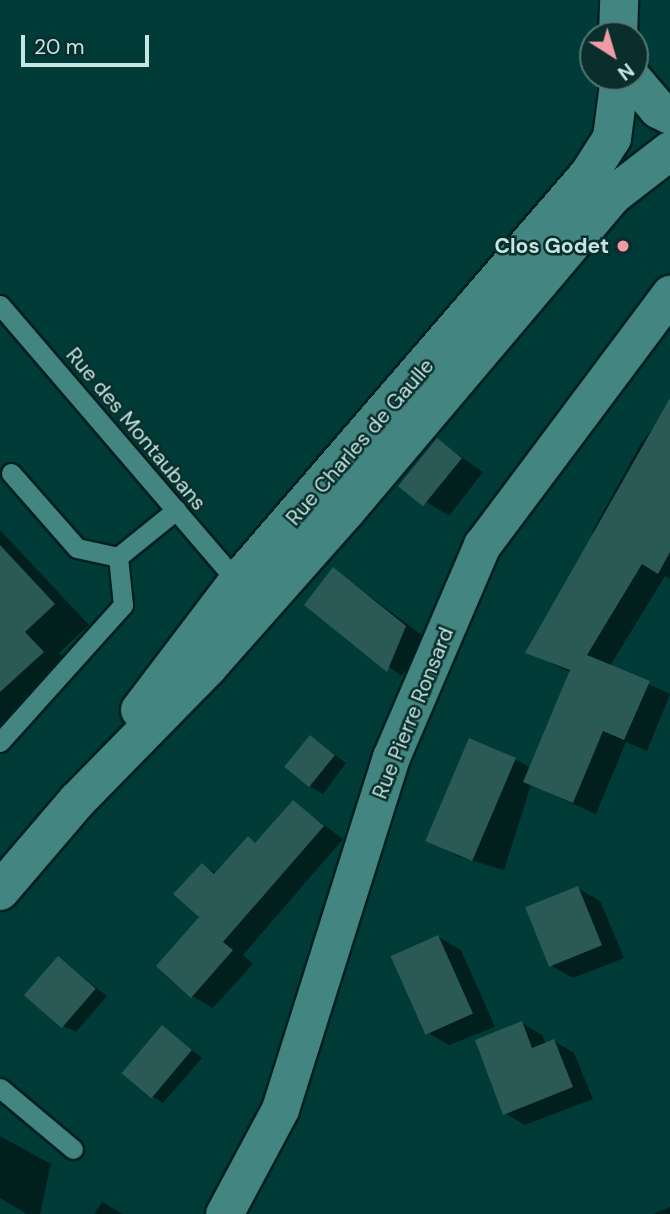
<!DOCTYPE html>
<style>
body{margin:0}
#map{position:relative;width:670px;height:1214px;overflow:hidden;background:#003b38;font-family:"DM Sans",sans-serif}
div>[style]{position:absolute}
.shadow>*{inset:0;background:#0007;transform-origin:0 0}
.building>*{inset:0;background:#2b5956;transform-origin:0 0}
.roads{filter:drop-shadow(2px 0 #00201e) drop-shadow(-2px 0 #00201e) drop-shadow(0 2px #00201e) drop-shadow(0 -2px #00201e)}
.service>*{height:19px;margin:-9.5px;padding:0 9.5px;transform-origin:9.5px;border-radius:9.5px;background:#438580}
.minor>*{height:37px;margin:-18.5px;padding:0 18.5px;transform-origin:18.5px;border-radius:18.5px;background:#438580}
.tertiary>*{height:38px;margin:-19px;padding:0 19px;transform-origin:19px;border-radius:19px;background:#438580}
.dots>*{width:19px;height:19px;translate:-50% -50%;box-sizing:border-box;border:4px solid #092e2c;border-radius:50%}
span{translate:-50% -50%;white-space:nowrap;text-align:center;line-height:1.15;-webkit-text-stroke:5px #092e2c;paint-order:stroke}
.poi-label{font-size:21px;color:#c5e5e2;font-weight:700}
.right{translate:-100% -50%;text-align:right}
.street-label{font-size:21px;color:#c5e5e2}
.north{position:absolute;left:579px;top:21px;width:70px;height:70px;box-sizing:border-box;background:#092e2c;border:2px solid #547775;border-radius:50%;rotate:143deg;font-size:19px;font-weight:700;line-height:28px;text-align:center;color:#c5e5e2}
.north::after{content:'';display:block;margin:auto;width:24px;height:32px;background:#f39aa9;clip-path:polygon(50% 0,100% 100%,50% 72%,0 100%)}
.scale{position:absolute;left:21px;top:35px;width:128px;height:32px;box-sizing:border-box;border:4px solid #c5e5e2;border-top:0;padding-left:9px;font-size:21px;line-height:24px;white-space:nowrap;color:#c5e5e2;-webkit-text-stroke:5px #092e2c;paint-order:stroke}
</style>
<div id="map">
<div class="shadow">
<div style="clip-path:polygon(670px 405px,670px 579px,665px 576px,610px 666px,670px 694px,647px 751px,626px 742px,596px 814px,531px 785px,504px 870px,457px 856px,437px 844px,515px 759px,530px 768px,571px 673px,528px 652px,597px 535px,592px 532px,640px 445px)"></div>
<div style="clip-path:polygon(437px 440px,483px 472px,449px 516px,399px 485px)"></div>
<div style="clip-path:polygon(0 530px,89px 625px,59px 653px,78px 672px,22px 723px,27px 728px,0 753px)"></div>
<div style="left:334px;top:569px;width:118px;height:45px;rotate:37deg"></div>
<div style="clip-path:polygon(311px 737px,346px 763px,323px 794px,311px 787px)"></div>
<div style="clip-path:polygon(293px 802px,343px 839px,243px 955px,253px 964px,213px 1008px,192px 996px,202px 865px,217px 874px,248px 839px,257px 843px)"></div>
<div style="clip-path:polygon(577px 888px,600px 901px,624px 958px,573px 978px,550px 965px)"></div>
<div style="clip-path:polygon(438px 937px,461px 950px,495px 1027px,449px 1045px,426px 1032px)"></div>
<div style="clip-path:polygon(59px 959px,107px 996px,76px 1032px,64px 1026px)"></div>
<div style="clip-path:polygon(522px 1023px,542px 1035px,546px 1044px,554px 1041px,574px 1053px,593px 1099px,525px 1125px,504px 1113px)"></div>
<div style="clip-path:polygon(163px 1027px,202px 1058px,163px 1103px,152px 1096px)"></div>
<div style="clip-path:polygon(0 1136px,51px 1164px,40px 1214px,27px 1214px,0 1198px)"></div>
<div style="clip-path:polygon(102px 1202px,123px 1214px,94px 1214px)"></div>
<div style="clip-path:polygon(670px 1207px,670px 1214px,653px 1214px)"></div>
</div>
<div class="building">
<div style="clip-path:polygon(670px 398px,670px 552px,658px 574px,642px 564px,587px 655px,650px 681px,624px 740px,603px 731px,573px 803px,523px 782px,570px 670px,525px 653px)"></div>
<div style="left:437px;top:438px;width:32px;height:62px;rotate:39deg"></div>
<div style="clip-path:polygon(0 545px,55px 604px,25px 632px,44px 652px,0 692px)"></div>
<div style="clip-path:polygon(333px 567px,406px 626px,387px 672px,304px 605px)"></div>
<div style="left:310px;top:735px;width:32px;height:41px;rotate:39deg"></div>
<div style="left:469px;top:738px;width:51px;height:112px;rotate:23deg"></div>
<div style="clip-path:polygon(293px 800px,324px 826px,223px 942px,233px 950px,191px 998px,156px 966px,199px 917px,173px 894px,202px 863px,214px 874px,248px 836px,255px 843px)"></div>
<div style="left:578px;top:886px;width:64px;height:57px;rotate:68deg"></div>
<div style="left:438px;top:935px;width:86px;height:52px;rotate:66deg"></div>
<div style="left:58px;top:956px;width:50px;height:52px;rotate:41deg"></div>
<div style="clip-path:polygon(522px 1021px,532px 1048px,554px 1039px,573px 1087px,503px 1115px,475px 1040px)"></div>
<div style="left:162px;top:1025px;width:39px;height:63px;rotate:40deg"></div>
</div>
<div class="roads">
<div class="service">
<div style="left:0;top:305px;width:365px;rotate:49.4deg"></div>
<div style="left:11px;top:473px;width:100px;rotate:48.7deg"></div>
<div style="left:77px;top:548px;width:42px;rotate:12.4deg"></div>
<div style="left:0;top:742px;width:184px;rotate:-48.1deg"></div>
<div style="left:123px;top:605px;width:48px;rotate:-95.9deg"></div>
<div style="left:118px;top:557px;width:75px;rotate:-39deg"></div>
<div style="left:0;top:1088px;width:95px;rotate:39.9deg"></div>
</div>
<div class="minor">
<div style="left:224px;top:1214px;width:119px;rotate:-61.9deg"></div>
<div style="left:280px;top:1109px;width:369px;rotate:-72.5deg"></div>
<div style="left:391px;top:757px;width:231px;rotate:-66.8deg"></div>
<div style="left:482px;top:545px;width:314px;rotate:-53.2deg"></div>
</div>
<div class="tertiary">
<div style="left:618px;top:35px;width:35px;rotate:-88deg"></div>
<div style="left:631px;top:77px;width:42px;rotate:49.8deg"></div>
<div style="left:658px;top:109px;width:13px;rotate:27deg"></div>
<div style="left:140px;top:710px;width:161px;rotate:-52.8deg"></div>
<div style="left:237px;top:582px;width:539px;rotate:-49.21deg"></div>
<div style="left:589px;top:174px;width:43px;rotate:-57.4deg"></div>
<div style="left:612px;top:138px;width:62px;rotate:-82.5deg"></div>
<div style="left:0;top:891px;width:118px;rotate:-49.5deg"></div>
<div style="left:77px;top:801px;width:187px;rotate:-45.6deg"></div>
<div style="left:208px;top:667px;width:208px;rotate:-48.5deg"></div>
<div style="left:346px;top:511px;width:414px;rotate:-49.8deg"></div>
<div style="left:613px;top:195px;width:72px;rotate:-37.7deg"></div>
</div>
</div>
<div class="dots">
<div style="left:623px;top:246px;background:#f39aa9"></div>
</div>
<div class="poi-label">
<span class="right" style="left:609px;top:246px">Clos Godet</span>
</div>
<div class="street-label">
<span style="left:136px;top:429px;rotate:50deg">Rue des Montaubans</span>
<span style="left:360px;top:442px;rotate:-49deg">Rue Charles de Gaulle</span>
<span style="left:413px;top:713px;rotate:-68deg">Rue Pierre Ronsard</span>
</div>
<div class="north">N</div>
<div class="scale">20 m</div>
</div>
